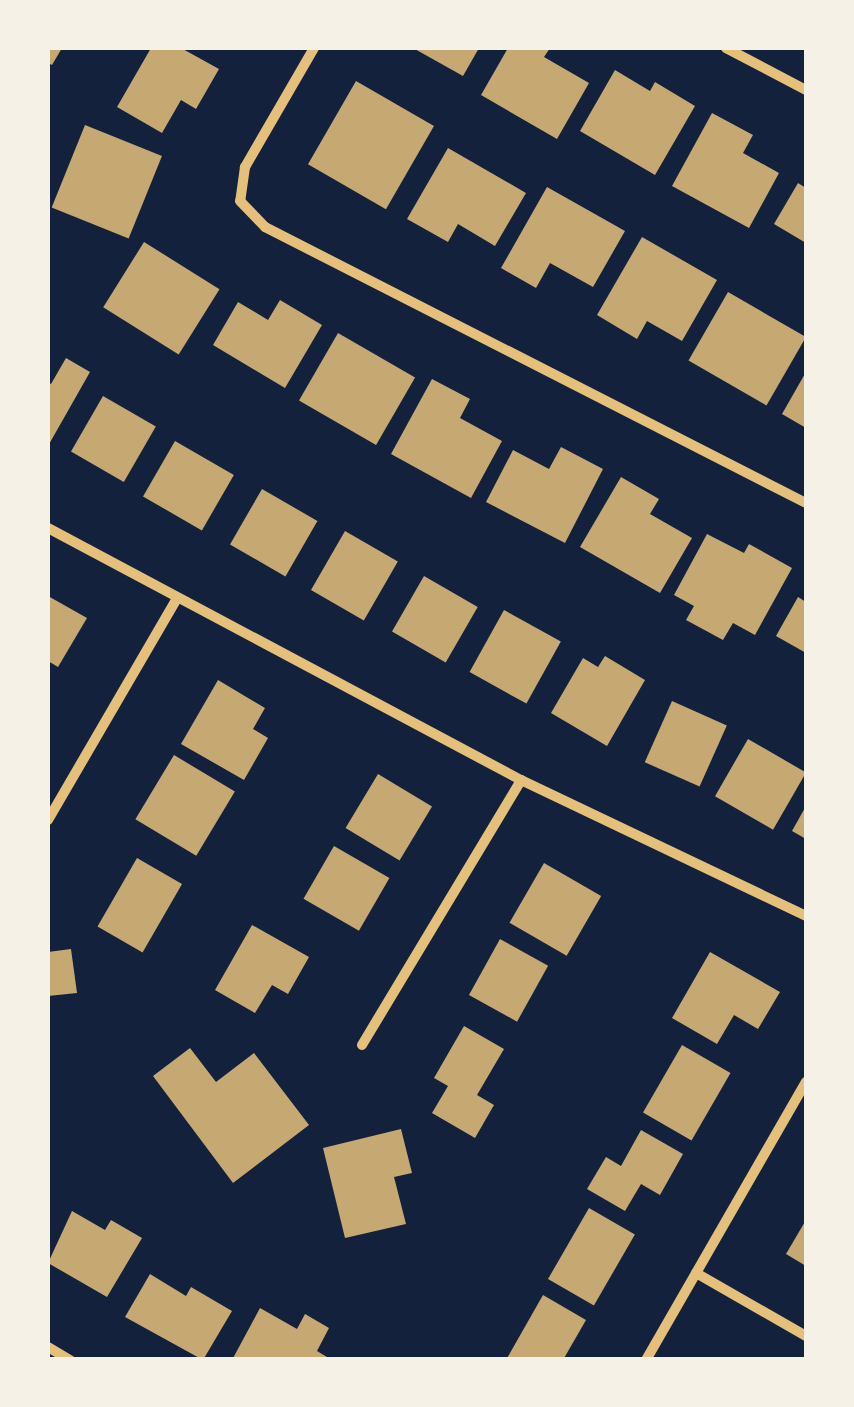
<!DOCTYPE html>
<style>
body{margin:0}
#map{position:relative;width:854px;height:1407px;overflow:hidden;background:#14213d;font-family:"Source Sans 3",sans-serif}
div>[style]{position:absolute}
.building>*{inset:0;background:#c6a872;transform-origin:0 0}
.minor>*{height:10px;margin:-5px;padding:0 5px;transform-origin:5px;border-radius:5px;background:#e5c07b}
span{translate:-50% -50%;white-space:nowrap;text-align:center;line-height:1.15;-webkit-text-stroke:8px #f6f1e7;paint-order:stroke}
.frame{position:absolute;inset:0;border:50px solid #f6f1e7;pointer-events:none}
</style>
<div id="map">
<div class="building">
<div style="clip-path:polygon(48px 48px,62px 48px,52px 65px,48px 63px)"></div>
<div style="clip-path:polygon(151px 48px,181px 48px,219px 69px,196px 109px,181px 100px,162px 133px,117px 107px)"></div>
<div style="clip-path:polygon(413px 48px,479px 48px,463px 76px)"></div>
<div style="clip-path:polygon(508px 48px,550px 48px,544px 57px,589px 83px,557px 139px,481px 95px)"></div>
<div style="clip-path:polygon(615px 70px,650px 91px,655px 82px,695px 106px,655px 175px,580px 131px)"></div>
<div style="left:356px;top:81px;width:90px;height:96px;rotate:30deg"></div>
<div style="clip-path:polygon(712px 113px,753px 135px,743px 153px,779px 173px,749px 228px,672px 186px)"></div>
<div style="left:85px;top:125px;width:83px;height:89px;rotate:22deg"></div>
<div style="clip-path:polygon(448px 148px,526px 193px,495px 246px,458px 224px,448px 242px,407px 219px)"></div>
<div style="clip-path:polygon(798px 183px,806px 188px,806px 243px,774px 224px)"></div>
<div style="clip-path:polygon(547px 187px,625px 231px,593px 287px,550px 263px,536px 288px,501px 268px)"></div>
<div style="clip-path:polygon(642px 237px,717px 280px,682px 341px,647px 321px,637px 339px,597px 315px)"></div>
<div style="left:144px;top:242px;width:89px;height:77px;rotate:32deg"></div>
<div style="left:728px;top:292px;width:90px;height:79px;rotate:30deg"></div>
<div style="clip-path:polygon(280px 300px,322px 325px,285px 388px,213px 345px,238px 302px,268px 320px)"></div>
<div style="left:338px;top:333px;width:89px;height:78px;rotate:30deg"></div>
<div style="clip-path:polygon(66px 358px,90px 372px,48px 446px,48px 382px,51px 384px)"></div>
<div style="clip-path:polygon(806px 372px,806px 428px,782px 414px)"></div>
<div style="clip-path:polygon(432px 379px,470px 399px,460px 418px,502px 441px,471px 498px,391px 454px)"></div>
<div style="left:103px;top:396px;width:61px;height:64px;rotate:30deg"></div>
<div style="left:175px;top:441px;width:68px;height:64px;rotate:30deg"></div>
<div style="clip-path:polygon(561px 447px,603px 469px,565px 543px,486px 502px,513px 450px,549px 469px)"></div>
<div style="clip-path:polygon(621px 477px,659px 499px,650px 514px,692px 538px,660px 593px,580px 547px)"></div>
<div style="left:262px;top:489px;width:64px;height:64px;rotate:30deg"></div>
<div style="left:345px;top:531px;width:61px;height:68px;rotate:30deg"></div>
<div style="clip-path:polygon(707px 534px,744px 553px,749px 544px,792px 568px,755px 635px,733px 623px,723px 640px,686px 620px,694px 606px,674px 595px)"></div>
<div style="left:424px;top:576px;width:62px;height:64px;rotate:30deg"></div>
<div style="clip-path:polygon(48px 596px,87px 618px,58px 667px,48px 661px)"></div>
<div style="clip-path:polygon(798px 597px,806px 602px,806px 653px,776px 636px)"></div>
<div style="left:504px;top:610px;width:65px;height:71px;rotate:29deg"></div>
<div style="clip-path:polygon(605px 656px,645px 680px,607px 746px,551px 713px,583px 658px,598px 667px)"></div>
<div style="clip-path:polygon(218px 680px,265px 708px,253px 729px,268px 738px,244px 780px,181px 744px)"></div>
<div style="left:672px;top:701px;width:60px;height:67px;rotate:24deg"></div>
<div style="left:748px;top:739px;width:67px;height:66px;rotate:30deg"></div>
<div style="left:174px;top:755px;width:71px;height:75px;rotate:31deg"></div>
<div style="left:378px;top:774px;width:63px;height:63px;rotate:31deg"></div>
<div style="clip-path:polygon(806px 806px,806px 839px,792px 831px)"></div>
<div style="left:334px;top:846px;width:64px;height:61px;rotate:30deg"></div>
<div style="left:137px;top:858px;width:52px;height:79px;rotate:30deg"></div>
<div style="left:544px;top:863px;width:66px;height:69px;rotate:30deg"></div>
<div style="clip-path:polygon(252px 925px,309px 957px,288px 994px,272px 985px,255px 1013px,215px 990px)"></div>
<div style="left:500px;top:939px;width:55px;height:64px;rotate:29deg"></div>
<div style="clip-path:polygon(71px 949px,77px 993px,48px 996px,48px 952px)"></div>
<div style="clip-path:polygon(710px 952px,780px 992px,758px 1029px,734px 1015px,717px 1044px,672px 1018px)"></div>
<div style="clip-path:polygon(464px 1026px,504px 1049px,477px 1095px,494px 1105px,475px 1138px,432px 1113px,448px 1086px,434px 1078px)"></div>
<div style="left:682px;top:1045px;width:56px;height:78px;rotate:30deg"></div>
<div style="clip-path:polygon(190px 1048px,216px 1082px,254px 1053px,309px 1125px,233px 1183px,153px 1076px)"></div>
<div style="clip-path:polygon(401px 1129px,412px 1173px,394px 1177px,406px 1224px,345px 1238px,323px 1148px)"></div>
<div style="clip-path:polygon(641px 1130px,683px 1154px,660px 1195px,641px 1184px,625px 1211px,587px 1189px,606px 1157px,621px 1166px)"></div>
<div style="left:589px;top:1208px;width:53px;height:82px;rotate:30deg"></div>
<div style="clip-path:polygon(72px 1211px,105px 1230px,111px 1220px,142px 1238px,107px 1297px,48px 1263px)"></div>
<div style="clip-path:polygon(806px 1220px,806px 1266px,786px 1254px)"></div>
<div style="clip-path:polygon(150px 1274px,186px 1296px,191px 1287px,232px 1311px,203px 1360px,125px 1317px)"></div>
<div style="clip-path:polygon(543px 1295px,586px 1320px,563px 1360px,506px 1360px)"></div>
<div style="clip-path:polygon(260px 1308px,297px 1329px,305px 1314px,329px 1328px,317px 1351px,332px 1360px,232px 1360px)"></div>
</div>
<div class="minor">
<div style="left:314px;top:48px;width:138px;rotate:120.1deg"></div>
<div style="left:245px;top:167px;width:34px;rotate:98deg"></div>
<div style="left:240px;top:201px;width:36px;rotate:46deg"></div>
<div style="left:265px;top:227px;width:607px;rotate:27.03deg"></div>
<div style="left:726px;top:48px;width:90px;rotate:27.7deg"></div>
<div style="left:48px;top:528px;width:536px;rotate:28.05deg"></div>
<div style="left:521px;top:780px;width:316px;rotate:25.5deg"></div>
<div style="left:48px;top:820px;width:257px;rotate:-59.8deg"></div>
<div style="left:362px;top:1045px;width:309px;rotate:-59deg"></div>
<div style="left:696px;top:1273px;width:127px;rotate:29.8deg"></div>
<div style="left:48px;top:1347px;width:26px;rotate:31deg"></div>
<div style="left:646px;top:1360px;width:321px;rotate:-60.1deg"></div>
</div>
<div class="frame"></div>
</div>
